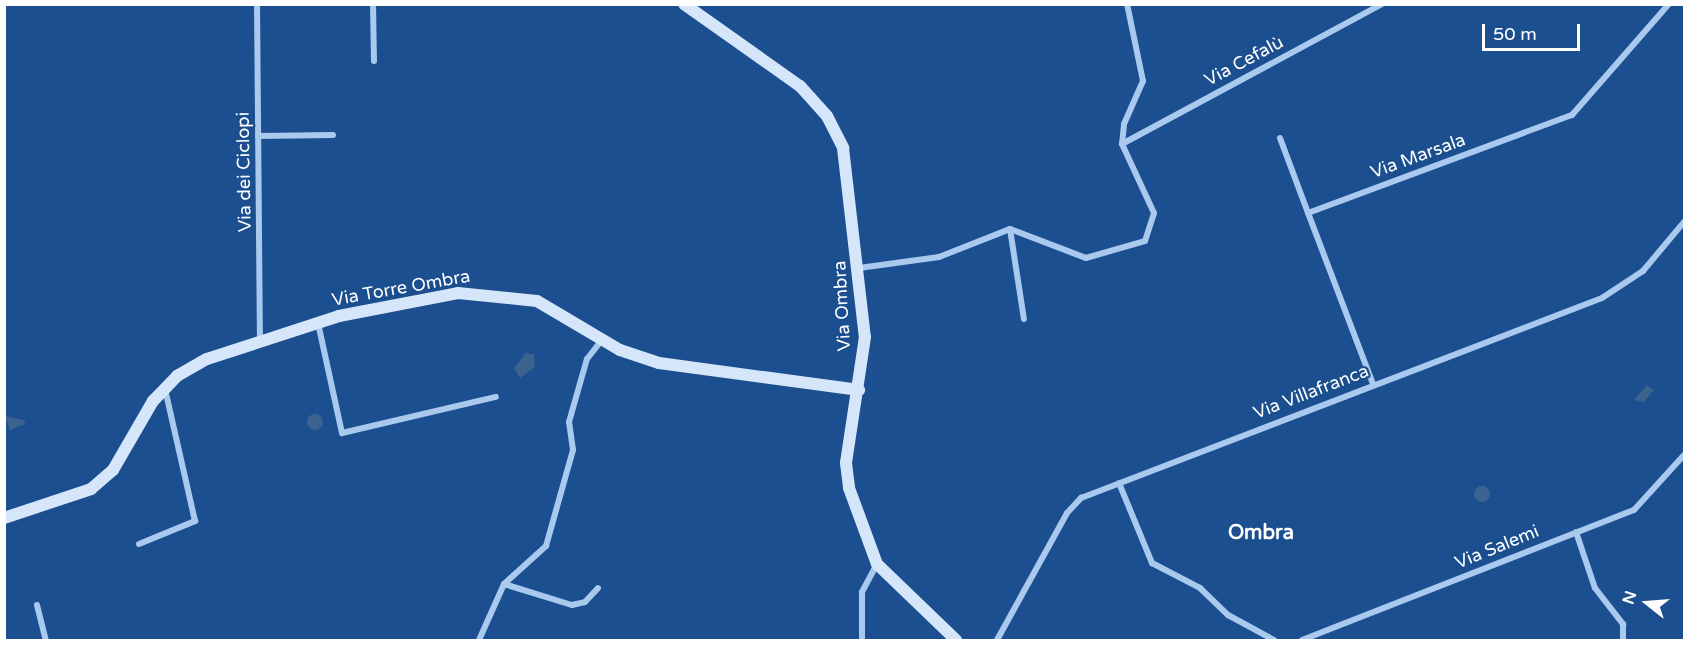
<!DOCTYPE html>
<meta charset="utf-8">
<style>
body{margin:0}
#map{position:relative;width:1689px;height:645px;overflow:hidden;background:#1b4f8f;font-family:"Varela Round",sans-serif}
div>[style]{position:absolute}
.water>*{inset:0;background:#3c6290}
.round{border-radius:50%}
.street>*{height:6px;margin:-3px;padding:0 3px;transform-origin:3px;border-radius:3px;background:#a9c9ee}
.secondary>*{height:12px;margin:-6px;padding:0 6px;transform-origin:6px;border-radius:6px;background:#d6e6fa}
span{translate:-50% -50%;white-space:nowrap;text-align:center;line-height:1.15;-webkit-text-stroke:4.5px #1b4f8f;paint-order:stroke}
.street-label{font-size:18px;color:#fff}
.neighbourhood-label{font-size:20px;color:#fff;font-weight:700}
.frame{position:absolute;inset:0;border:6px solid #fff;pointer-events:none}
.north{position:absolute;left:1617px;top:573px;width:60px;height:60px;-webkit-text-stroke:4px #1b4f8f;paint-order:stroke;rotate:287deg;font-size:16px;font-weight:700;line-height:24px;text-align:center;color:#fff}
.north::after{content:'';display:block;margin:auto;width:21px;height:27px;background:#fff;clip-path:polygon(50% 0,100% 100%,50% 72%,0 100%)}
.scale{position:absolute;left:1482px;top:24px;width:98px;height:27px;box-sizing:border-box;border:3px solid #fff;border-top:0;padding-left:8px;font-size:18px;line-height:21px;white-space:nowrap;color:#fff;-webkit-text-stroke:4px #1b4f8f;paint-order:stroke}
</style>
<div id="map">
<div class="water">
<div style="clip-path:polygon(526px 353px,534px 354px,535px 367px,520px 378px,514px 368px)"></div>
<div style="clip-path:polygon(1647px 385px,1654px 390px,1644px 402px,1634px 400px)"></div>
<div class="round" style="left:307px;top:414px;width:16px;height:16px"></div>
<div style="clip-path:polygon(5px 416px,24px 420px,25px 424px,10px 430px)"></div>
<div class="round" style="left:1474px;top:486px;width:16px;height:16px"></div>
</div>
<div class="street">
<div style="left:257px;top:4px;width:335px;rotate:89.5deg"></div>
<div style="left:373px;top:4px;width:57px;rotate:89deg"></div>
<div style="left:258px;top:136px;width:75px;rotate:-0.8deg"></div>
<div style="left:1280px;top:138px;width:80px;rotate:69.5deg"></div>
<div style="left:1122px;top:144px;width:295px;rotate:-28.3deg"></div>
<div style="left:1010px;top:229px;width:91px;rotate:81.2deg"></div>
<div style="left:859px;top:268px;width:81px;rotate:-7.8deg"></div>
<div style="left:939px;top:257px;width:76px;rotate:-21.5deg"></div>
<div style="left:1010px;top:229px;width:81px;rotate:20.9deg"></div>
<div style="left:1086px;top:258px;width:61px;rotate:-16.1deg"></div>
<div style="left:1145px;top:241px;width:29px;rotate:-72deg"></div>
<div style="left:1154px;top:213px;width:76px;rotate:-114.9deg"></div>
<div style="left:1122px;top:144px;width:20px;rotate:-84deg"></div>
<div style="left:1124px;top:124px;width:47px;rotate:-66.2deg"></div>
<div style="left:1143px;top:81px;width:79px;rotate:-101.7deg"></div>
<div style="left:318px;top:323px;width:113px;rotate:77.7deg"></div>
<div style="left:342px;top:433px;width:158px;rotate:-13.2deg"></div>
<div style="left:1373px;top:384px;width:183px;rotate:-110.8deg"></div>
<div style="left:1308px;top:213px;width:282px;rotate:-20.4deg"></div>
<div style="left:1572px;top:115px;width:147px;rotate:-48.9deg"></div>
<div style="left:1119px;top:483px;width:87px;rotate:67.6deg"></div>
<div style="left:1152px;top:563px;width:54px;rotate:27.5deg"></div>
<div style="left:1200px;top:588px;width:39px;rotate:44deg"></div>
<div style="left:1228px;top:615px;width:52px;rotate:28.5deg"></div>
<div style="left:1576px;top:532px;width:59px;rotate:71.3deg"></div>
<div style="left:1595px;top:588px;width:46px;rotate:52.1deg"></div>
<div style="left:1623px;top:624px;width:16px;rotate:90deg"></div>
<div style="left:139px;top:544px;width:61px;rotate:-22.3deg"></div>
<div style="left:195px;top:521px;width:135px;rotate:-102.8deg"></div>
<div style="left:504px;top:584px;width:71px;rotate:17.2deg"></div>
<div style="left:572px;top:605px;width:13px;rotate:-13deg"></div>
<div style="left:585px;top:602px;width:19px;rotate:-47deg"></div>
<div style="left:37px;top:605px;width:36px;rotate:76deg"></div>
<div style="left:479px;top:640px;width:61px;rotate:-65.9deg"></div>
<div style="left:504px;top:584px;width:57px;rotate:-42.1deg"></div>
<div style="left:546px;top:546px;width:100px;rotate:-74.3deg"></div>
<div style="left:573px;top:450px;width:28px;rotate:-98deg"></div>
<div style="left:569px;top:422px;width:66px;rotate:-74.1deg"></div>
<div style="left:587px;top:359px;width:24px;rotate:-52deg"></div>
<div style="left:862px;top:640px;width:48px;rotate:-90deg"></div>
<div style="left:862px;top:592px;width:32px;rotate:-62deg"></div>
<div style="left:997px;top:640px;width:145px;rotate:-61.1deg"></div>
<div style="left:1067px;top:513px;width:21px;rotate:-47deg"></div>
<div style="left:1081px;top:498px;width:558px;rotate:-21deg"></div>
<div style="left:1602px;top:298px;width:49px;rotate:-33.4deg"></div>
<div style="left:1643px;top:271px;width:64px;rotate:-50.1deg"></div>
<div style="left:1302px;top:640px;width:357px;rotate:-21.4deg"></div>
<div style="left:1634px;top:510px;width:74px;rotate:-47.7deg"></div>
</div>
<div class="secondary">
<div style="left:684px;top:4px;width:142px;rotate:35.3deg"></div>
<div style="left:800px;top:86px;width:40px;rotate:48deg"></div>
<div style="left:827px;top:116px;width:36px;rotate:63deg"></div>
<div style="left:843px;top:148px;width:190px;rotate:83.4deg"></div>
<div style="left:865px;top:337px;width:127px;rotate:98.6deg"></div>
<div style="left:846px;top:463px;width:25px;rotate:83deg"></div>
<div style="left:849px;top:488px;width:81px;rotate:69.8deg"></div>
<div style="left:877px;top:564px;width:110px;rotate:43.9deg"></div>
<div style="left:4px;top:518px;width:92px;rotate:-18.4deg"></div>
<div style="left:91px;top:489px;width:29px;rotate:-41deg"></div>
<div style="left:113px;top:470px;width:80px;rotate:-59.9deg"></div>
<div style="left:153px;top:401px;width:35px;rotate:-46deg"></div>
<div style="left:177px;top:376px;width:34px;rotate:-30deg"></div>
<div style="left:207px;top:359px;width:139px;rotate:-18deg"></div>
<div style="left:339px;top:316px;width:121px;rotate:-10.9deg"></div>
<div style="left:458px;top:293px;width:79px;rotate:5.8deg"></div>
<div style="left:537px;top:301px;width:96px;rotate:30.6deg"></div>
<div style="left:620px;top:350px;width:41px;rotate:18.4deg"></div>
<div style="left:659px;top:363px;width:202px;rotate:7.7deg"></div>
</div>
<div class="street-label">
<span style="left:1244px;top:61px;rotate:-28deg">Via Cefalù</span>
<span style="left:1418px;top:156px;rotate:-20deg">Via Marsala</span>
<span style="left:244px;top:172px;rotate:-91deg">Via dei Ciclopi</span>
<span style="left:401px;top:288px;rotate:-10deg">Via Torre Ombra</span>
<span style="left:842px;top:306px;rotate:-93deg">Via Ombra</span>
<span style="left:1311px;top:392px;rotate:-21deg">Via Villafranca</span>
<span style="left:1497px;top:547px;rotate:-22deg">Via Salemi</span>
</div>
<div class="neighbourhood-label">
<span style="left:1261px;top:533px">Ombra</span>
</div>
<div class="frame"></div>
<div class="north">N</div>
<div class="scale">50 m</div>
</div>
